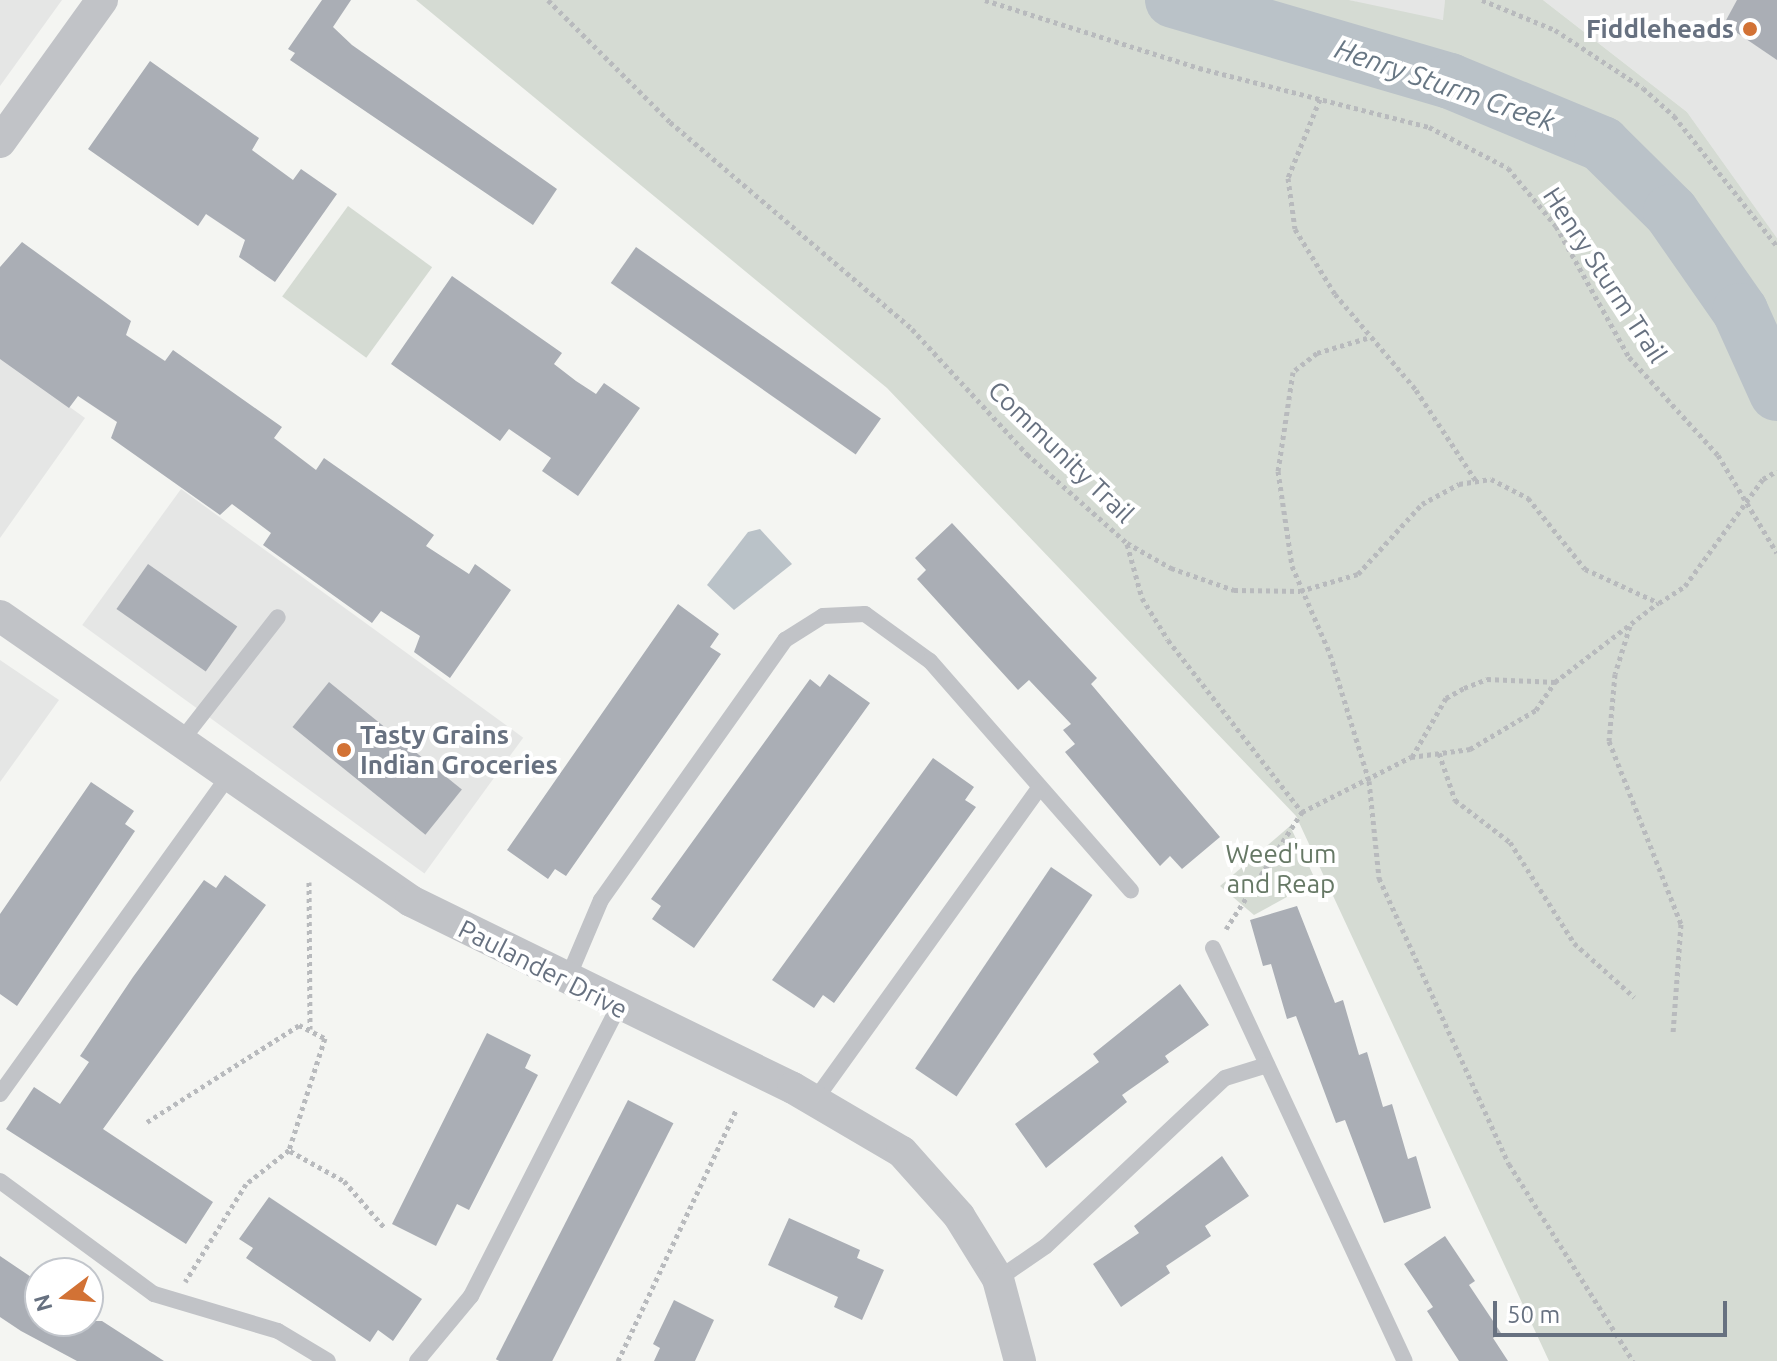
<!DOCTYPE html>
<style>
body{margin:0}
#map{position:relative;width:1777px;height:1361px;overflow:hidden;background:#f4f5f2;font-family:Ubuntu,sans-serif}
div>[style]{position:absolute}
.built>*{inset:0;background:#e5e6e5;transform-origin:0 0}
.green>*{inset:0;background:#d5dbd3;transform-origin:0 0}
.water>*{inset:0;background:#bac2c8}
.river>*{height:56px;margin:-28px;padding:0 28px;transform-origin:28px;border-radius:28px;background:#bac2c8}
.building>*{inset:0;background:#aaaeb5;transform-origin:0 0}
.path>*{height:5px;margin-top:-2.5px;transform-origin:0;background:repeating-linear-gradient(90deg,#b8babd 0 4px,transparent 0 8px)}
.lane>*{height:16px;margin:-8px;padding:0 8px;transform-origin:8px;border-radius:8px;background:#c1c3c7}
.street>*{height:32px;margin:-16px;padding:0 16px;transform-origin:16px;border-radius:16px;background:#c1c3c7}
.dots>*{width:22px;height:22px;translate:-50% -50%;box-sizing:border-box;border:4px solid #fff;border-radius:50%}
span{translate:-50% -50%;white-space:nowrap;text-align:center;line-height:1.15;-webkit-text-stroke:8px #fff;paint-order:stroke}
.poi-label{font-size:26px;color:#677180;font-weight:700}
.right{translate:-100% -50%;text-align:right}
.left{translate:0 -50%;text-align:left}
.street-label{font-size:26px;color:#677180}
.park-label{font-size:26px;color:#667865}
.water-label{font-size:28px;color:#687784;font-style:italic}
.north{position:absolute;left:24px;top:1257px;width:80px;height:80px;box-sizing:border-box;background:#fff;border:2px solid #c2c6cc;border-radius:50%;rotate:254deg;font-size:22px;font-weight:700;line-height:32px;text-align:center;color:#677180}
.north::after{content:'';display:block;margin:auto;width:28px;height:36px;background:#d27235;clip-path:polygon(50% 0,100% 100%,50% 72%,0 100%)}
.scale{position:absolute;left:1493px;top:1301px;width:234px;height:36px;box-sizing:border-box;border:4px solid #677180;border-top:0;padding-left:10px;font-size:24px;line-height:28px;white-space:nowrap;color:#677180;-webkit-text-stroke:6px #fff;paint-order:stroke}
</style>
<div id="map">
<div class="built">
<div style="clip-path:polygon(0 0,62px 0,0 86px)"></div>
<div style="clip-path:polygon(1349px 0,1445px 0,1444px 20px,1411px 17px)"></div>
<div style="clip-path:polygon(1543px 0,1777px 0,1777px 238px,1687px 112px)"></div>
<div style="clip-path:polygon(0 357px,85px 418px,0 538px)"></div>
<div style="left:181px;top:489px;width:423px;height:168px;rotate:36deg"></div>
<div style="clip-path:polygon(0 660px,59px 700px,0 782px)"></div>
</div>
<div class="green">
<div style="clip-path:polygon(416px 0,1349px 0,1443px 20px,1445px 0,1543px 0,1687px 112px,1777px 238px,1777px 1361px,1549px 1361px,1296px 816px,887px 388px)"></div>
<div style="left:348px;top:206px;width:104px;height:112px;rotate:36deg"></div>
<div style="clip-path:polygon(1290px 826px,1316px 881px,1254px 915px,1220px 886px)"></div>
</div>
<div class="water">
<div style="clip-path:polygon(760px 529px,792px 564px,734px 610px,707px 585px,748px 532px)"></div>
</div>
<div class="river">
<div style="left:1173px;top:0;width:289px;rotate:16.3deg"></div>
<div style="left:1450px;top:81px;width:165px;rotate:22.5deg"></div>
<div style="left:1602px;top:144px;width:97px;rotate:44.6deg"></div>
<div style="left:1671px;top:212px;width:121px;rotate:55.1deg"></div>
<div style="left:1740px;top:311px;width:90px;rotate:65.7deg"></div>
</div>
<div class="building">
<div style="clip-path:polygon(322px 0,351px 0,333px 27px,352px 45px,557px 189px,533px 225px,290px 60px,295px 53px,288px 49px)"></div>
<div style="clip-path:polygon(1737px 0,1777px 0,1777px 60px,1724px 24px)"></div>
<div style="clip-path:polygon(150px 61px,259px 138px,252px 150px,293px 180px,301px 169px,337px 194px,275px 282px,239px 257px,245px 240px,206px 214px,198px 226px,88px 149px)"></div>
<div style="clip-path:polygon(22px 242px,131px 321px,126px 335px,165px 361px,173px 350px,282px 427px,274px 438px,316px 470px,324px 458px,434px 535px,426px 546px,469px 574px,475px 564px,511px 590px,450px 678px,414px 652px,420px 636px,381px 611px,372px 623px,263px 545px,271px 533px,232px 504px,220px 515px,111px 438px,117px 422px,78px 396px,69px 408px,0 359px,0 267px)"></div>
<div style="left:636px;top:247px;width:299px;height:44px;rotate:35deg"></div>
<div style="clip-path:polygon(452px 276px,562px 353px,554px 364px,576px 381px,596px 394px,604px 383px,640px 408px,578px 496px,542px 471px,551px 458px,509px 429px,500px 441px,391px 364px)"></div>
<div style="clip-path:polygon(952px 523px,1097px 678px,1091px 684px,1220px 837px,1182px 869px,1170px 856px,1160px 866px,1065px 752px,1075px 744px,1063px 730px,1071px 724px,1029px 680px,1018px 690px,917px 579px,926px 570px,915px 558px)"></div>
<div style="left:148px;top:564px;width:109px;height:55px;rotate:35deg"></div>
<div style="clip-path:polygon(678px 604px,719px 634px,710px 647px,721px 654px,566px 876px,555px 869px,548px 879px,507px 850px)"></div>
<div style="clip-path:polygon(829px 674px,870px 703px,694px 948px,652px 919px,661px 906px,651px 899px,810px 679px,820px 687px)"></div>
<div style="left:329px;top:682px;width:171px;height:58px;rotate:39deg"></div>
<div style="clip-path:polygon(933px 758px,974px 787px,965px 800px,976px 807px,834px 1003px,823px 995px,814px 1008px,772px 980px)"></div>
<div style="clip-path:polygon(91px 782px,134px 811px,125px 824px,135px 831px,17px 1006px,0 994px,0 914px)"></div>
<div style="left:1051px;top:867px;width:50px;height:243px;rotate:34deg"></div>
<div style="clip-path:polygon(225px 875px,266px 905px,103px 1129px,213px 1202px,186px 1244px,6px 1129px,34px 1087px,60px 1104px,89px 1062px,80px 1056px,133px 977px,204px 880px,216px 888px)"></div>
<div style="clip-path:polygon(1297px 906px,1335px 1003px,1343px 1000px,1359px 1055px,1367px 1052px,1383px 1107px,1392px 1104px,1408px 1159px,1416px 1156px,1431px 1208px,1384px 1223px,1345px 1120px,1336px 1123px,1296px 1016px,1287px 1019px,1271px 964px,1263px 966px,1250px 920px)"></div>
<div style="clip-path:polygon(1180px 984px,1209px 1025px,1165px 1056px,1169px 1062px,1122px 1095px,1127px 1102px,1046px 1168px,1015px 1124px,1099px 1062px,1093px 1054px)"></div>
<div style="clip-path:polygon(487px 1033px,531px 1055px,525px 1068px,538px 1075px,469px 1210px,457px 1204px,436px 1246px,392px 1224px)"></div>
<div style="left:628px;top:1100px;width:51px;height:291px;rotate:27deg"></div>
<div style="clip-path:polygon(1222px 1156px,1249px 1196px,1205px 1226px,1211px 1236px,1166px 1266px,1170px 1273px,1121px 1307px,1093px 1264px,1139px 1233px,1134px 1226px)"></div>
<div style="clip-path:polygon(269px 1197px,422px 1299px,393px 1341px,378px 1330px,370px 1342px,246px 1258px,253px 1248px,239px 1239px)"></div>
<div style="clip-path:polygon(789px 1218px,860px 1250px,857px 1258px,884px 1270px,862px 1320px,834px 1307px,838px 1297px,768px 1265px)"></div>
<div style="clip-path:polygon(1445px 1236px,1475px 1281px,1469px 1285px,1501px 1333px,1493px 1338px,1508px 1361px,1459px 1361px,1427px 1311px,1433px 1307px,1404px 1264px)"></div>
<div style="clip-path:polygon(0 1256px,40px 1283px,40px 1321px,102px 1321px,164px 1361px,77px 1361px,21px 1331px,0 1317px)"></div>
<div style="clip-path:polygon(674px 1300px,714px 1320px,695px 1361px,654px 1361px,660px 1348px,653px 1344px)"></div>
</div>
<div class="path">
<div style="left:548px;top:0;width:173px;rotate:45deg"></div>
<div style="left:670px;top:122px;width:318px;rotate:40.5deg"></div>
<div style="left:912px;top:329px;width:170px;rotate:47.4deg"></div>
<div style="left:1027px;top:454px;width:134px;rotate:41.7deg"></div>
<div style="left:1127px;top:543px;width:51px;rotate:29.6deg"></div>
<div style="left:1171px;top:568px;width:67px;rotate:19.2deg"></div>
<div style="left:1234px;top:590px;width:66px;rotate:0.9deg"></div>
<div style="left:1300px;top:591px;width:60px;rotate:-16.3deg"></div>
<div style="left:1358px;top:574px;width:95px;rotate:-47.6deg"></div>
<div style="left:1422px;top:504px;width:42px;rotate:-28.4deg"></div>
<div style="left:1459px;top:484px;width:32px;rotate:-9deg"></div>
<div style="left:1491px;top:479px;width:42px;rotate:27.2deg"></div>
<div style="left:1528px;top:498px;width:91px;rotate:51.2deg"></div>
<div style="left:1585px;top:569px;width:81px;rotate:24.7deg"></div>
<div style="left:1659px;top:603px;width:31px;rotate:-33deg"></div>
<div style="left:1685px;top:586px;width:132px;rotate:-53.9deg"></div>
<div style="left:1763px;top:479px;width:16px;rotate:-30deg"></div>
<div style="left:985px;top:0;width:225px;rotate:17.6deg"></div>
<div style="left:1199px;top:68px;width:237px;rotate:14.4deg"></div>
<div style="left:1429px;top:127px;width:89px;rotate:27.4deg"></div>
<div style="left:1508px;top:168px;width:75px;rotate:50.4deg"></div>
<div style="left:1556px;top:226px;width:150px;rotate:60.9deg"></div>
<div style="left:1629px;top:357px;width:132px;rotate:47.8deg"></div>
<div style="left:1718px;top:455px;width:114px;rotate:59deg"></div>
<div style="left:1482px;top:0;width:79px;rotate:22.3deg"></div>
<div style="left:1555px;top:30px;width:105px;rotate:33.4deg"></div>
<div style="left:1643px;top:88px;width:42px;rotate:42.1deg"></div>
<div style="left:1674px;top:116px;width:166px;rotate:51.6deg"></div>
<div style="left:1320px;top:99px;width:85px;rotate:112.1deg"></div>
<div style="left:1288px;top:178px;width:51px;rotate:82.2deg"></div>
<div style="left:1295px;top:229px;width:76px;rotate:58.4deg"></div>
<div style="left:1335px;top:294px;width:126px;rotate:49.8deg"></div>
<div style="left:1416px;top:390px;width:109px;rotate:56.6deg"></div>
<div style="left:1367px;top:338px;width:52px;rotate:163.3deg"></div>
<div style="left:1317px;top:353px;width:31px;rotate:142deg"></div>
<div style="left:1293px;top:372px;width:100px;rotate:98.6deg"></div>
<div style="left:1278px;top:471px;width:96px;rotate:81.6deg"></div>
<div style="left:1292px;top:566px;width:96px;rotate:66.6deg"></div>
<div style="left:1330px;top:654px;width:133px;rotate:72.9deg"></div>
<div style="left:1369px;top:781px;width:98px;rotate:84.1deg"></div>
<div style="left:1379px;top:878px;width:314px;rotate:65.6deg"></div>
<div style="left:1509px;top:1164px;width:233px;rotate:57.8deg"></div>
<div style="left:1127px;top:544px;width:56px;rotate:74.5deg"></div>
<div style="left:1142px;top:598px;width:49px;rotate:58.2deg"></div>
<div style="left:1168px;top:640px;width:218px;rotate:52.1deg"></div>
<div style="left:1630px;top:626px;width:50px;rotate:107.4deg"></div>
<div style="left:1615px;top:674px;width:67px;rotate:95.1deg"></div>
<div style="left:1609px;top:741px;width:197px;rotate:68.5deg"></div>
<div style="left:1681px;top:924px;width:108px;rotate:94.2deg"></div>
<div style="left:1439px;top:753px;width:50px;rotate:71.2deg"></div>
<div style="left:1455px;top:800px;width:69px;rotate:37.4deg"></div>
<div style="left:1510px;top:842px;width:120px;rotate:57.6deg"></div>
<div style="left:1574px;top:943px;width:81px;rotate:42deg"></div>
<div style="left:1412px;top:757px;width:68px;rotate:-60deg"></div>
<div style="left:1446px;top:698px;width:21px;rotate:-29deg"></div>
<div style="left:1464px;top:688px;width:25px;rotate:-21deg"></div>
<div style="left:1487px;top:679px;width:68px;rotate:2.5deg"></div>
<div style="left:309px;top:882px;width:147px;rotate:89.6deg"></div>
<div style="left:1226px;top:929px;width:140px;rotate:-57deg"></div>
<div style="left:1302px;top:812px;width:122px;rotate:-26.8deg"></div>
<div style="left:1411px;top:757px;width:60px;rotate:-7.7deg"></div>
<div style="left:1470px;top:749px;width:77px;rotate:-30.6deg"></div>
<div style="left:1536px;top:710px;width:34px;rotate:-56deg"></div>
<div style="left:1555px;top:682px;width:130px;rotate:-37.5deg"></div>
<div style="left:147px;top:1122px;width:180px;rotate:-32.5deg"></div>
<div style="left:299px;top:1025px;width:29px;rotate:27deg"></div>
<div style="left:325px;top:1038px;width:118px;rotate:107.8deg"></div>
<div style="left:289px;top:1150px;width:55px;rotate:141.7deg"></div>
<div style="left:246px;top:1184px;width:115px;rotate:121.9deg"></div>
<div style="left:290px;top:1151px;width:62px;rotate:29.1deg"></div>
<div style="left:344px;top:1181px;width:61px;rotate:49deg"></div>
<div style="left:618px;top:1361px;width:277px;rotate:-64.8deg"></div>
</div>
<div class="lane">
<div style="left:181px;top:741px;width:157px;rotate:-52deg"></div>
<div style="left:1213px;top:948px;width:455px;rotate:65.1deg"></div>
<div style="left:567px;top:980px;width:87px;rotate:-67deg"></div>
<div style="left:601px;top:900px;width:319px;rotate:-54.7deg"></div>
<div style="left:785px;top:640px;width:45px;rotate:-32.3deg"></div>
<div style="left:823px;top:616px;width:42px;rotate:-2.7deg"></div>
<div style="left:865px;top:614px;width:80px;rotate:35.9deg"></div>
<div style="left:930px;top:661px;width:305px;rotate:48.8deg"></div>
<div style="left:0;top:1094px;width:393px;rotate:-54.3deg"></div>
<div style="left:815px;top:1100px;width:382px;rotate:-54.3deg"></div>
<div style="left:0;top:1181px;width:191px;rotate:36.3deg"></div>
<div style="left:154px;top:1294px;width:129px;rotate:16.6deg"></div>
<div style="left:278px;top:1331px;width:58px;rotate:31deg"></div>
<div style="left:998px;top:1279px;width:58px;rotate:-34.5deg"></div>
<div style="left:1046px;top:1246px;width:245px;rotate:-43.2deg"></div>
<div style="left:1225px;top:1078px;width:44px;rotate:-17.2deg"></div>
<div style="left:417px;top:1361px;width:85px;rotate:-50.3deg"></div>
<div style="left:471px;top:1296px;width:324px;rotate:-63deg"></div>
</div>
<div class="street">
<div style="left:0;top:142px;width:175px;rotate:-54.3deg"></div>
<div style="left:0;top:616px;width:500px;rotate:34.74deg"></div>
<div style="left:411px;top:901px;width:425px;rotate:26.1deg"></div>
<div style="left:793px;top:1088px;width:126px;rotate:30.4deg"></div>
<div style="left:902px;top:1152px;width:86px;rotate:48.3deg"></div>
<div style="left:959px;top:1216px;width:74px;rotate:58.2deg"></div>
<div style="left:998px;top:1279px;width:85px;rotate:75deg"></div>
</div>
<div class="dots">
<div style="left:1750px;top:29px;background:#d27235"></div>
<div style="left:344px;top:750px;background:#d27235"></div>
</div>
<div class="poi-label">
<span class="right" style="left:1734px;top:29px">Fiddleheads</span>
<span class="left" style="left:360px;top:750px">Tasty Grains<br>Indian Groceries</span>
</div>
<div class="street-label">
<span style="left:1605px;top:275px;rotate:57deg">Henry Sturm Trail</span>
<span style="left:1061px;top:452px;rotate:44deg">Community Trail</span>
<span style="left:543px;top:969px;rotate:27deg">Paulander Drive</span>
</div>
<div class="park-label">
<span style="left:1281px;top:869px">Weed'um<br>and Reap</span>
</div>
<div class="water-label">
<span style="left:1445px;top:85px;rotate:19deg">Henry Sturm Creek</span>
</div>
<div class="north">N</div>
<div class="scale">50 m</div>
</div>
